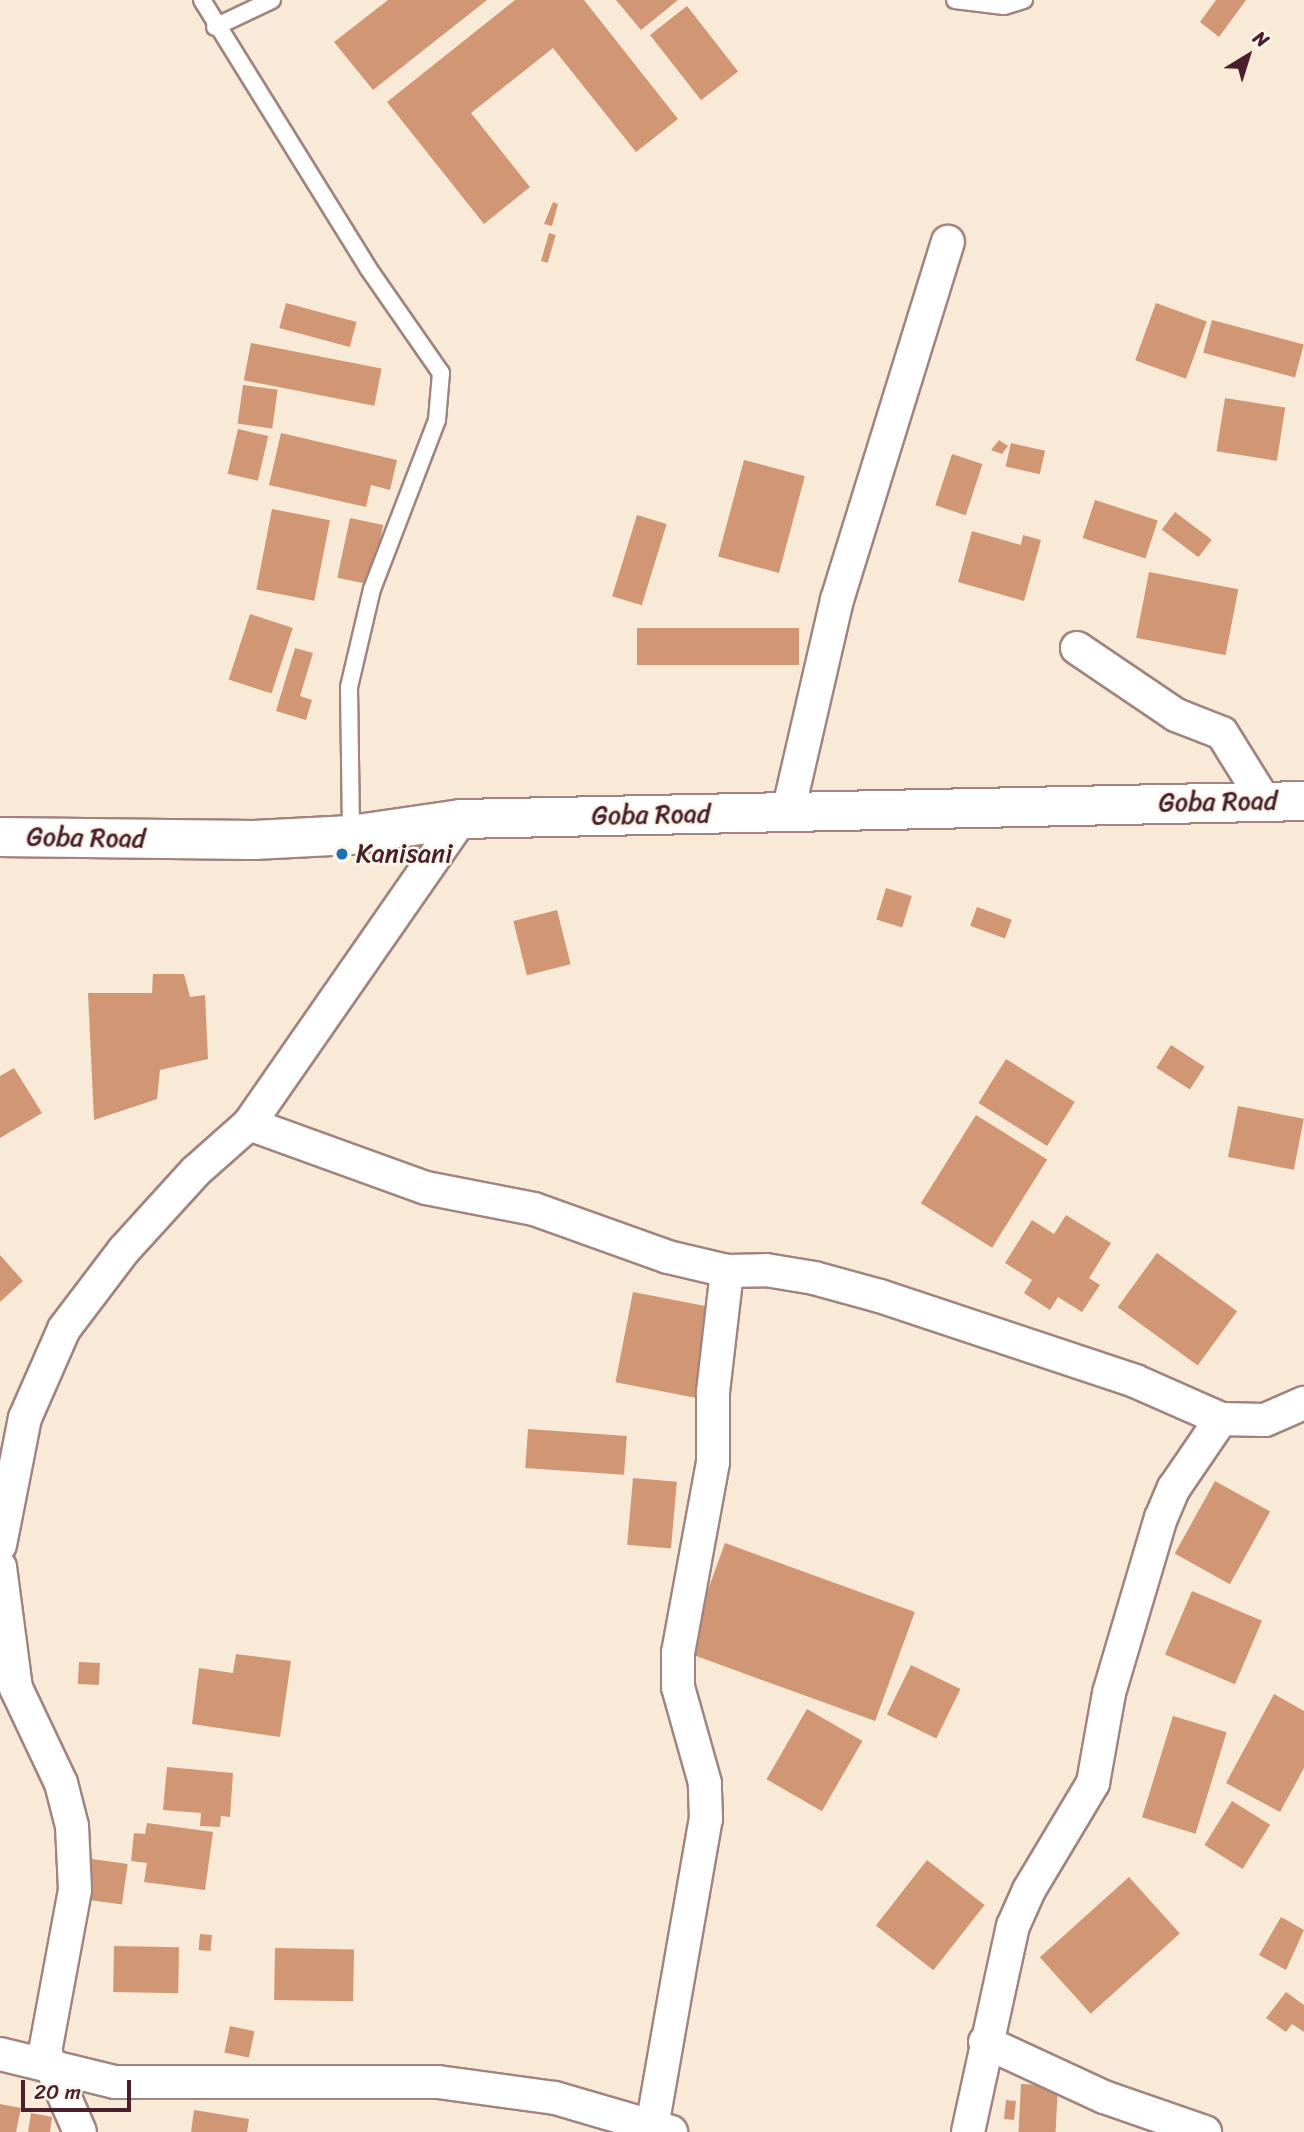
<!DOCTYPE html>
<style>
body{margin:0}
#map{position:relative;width:1304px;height:2132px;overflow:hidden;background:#f8ead6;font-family:Sriracha,sans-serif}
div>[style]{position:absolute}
.building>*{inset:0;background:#d19774;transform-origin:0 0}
.roads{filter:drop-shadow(2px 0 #a18480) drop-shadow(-2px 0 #a18480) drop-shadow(0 2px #a18480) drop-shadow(0 -2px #a18480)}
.lane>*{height:16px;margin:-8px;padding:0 8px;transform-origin:8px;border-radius:8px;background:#fff}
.street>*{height:32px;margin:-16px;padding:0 16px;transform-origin:16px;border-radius:16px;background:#fff}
.secondary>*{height:38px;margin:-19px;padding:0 19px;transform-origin:19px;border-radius:19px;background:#fff}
.dots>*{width:19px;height:19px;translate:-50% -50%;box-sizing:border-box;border:4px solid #fbf7ec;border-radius:50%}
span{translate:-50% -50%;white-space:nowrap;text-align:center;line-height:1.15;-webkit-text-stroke:5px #fbf7ec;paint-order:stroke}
.street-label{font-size:26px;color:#4a1f2b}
.poi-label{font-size:26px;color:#4a1f2b}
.left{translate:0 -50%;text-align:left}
.north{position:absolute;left:1213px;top:21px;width:70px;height:70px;-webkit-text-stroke:5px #fbf7ec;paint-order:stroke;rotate:38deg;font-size:19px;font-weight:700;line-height:28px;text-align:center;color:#4a1f2b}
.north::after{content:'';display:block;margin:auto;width:24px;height:32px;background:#4a1f2b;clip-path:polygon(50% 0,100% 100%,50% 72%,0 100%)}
.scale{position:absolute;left:21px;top:2080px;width:110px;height:32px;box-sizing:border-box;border:4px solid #4a1f2b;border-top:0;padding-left:9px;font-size:21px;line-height:24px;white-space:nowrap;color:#4a1f2b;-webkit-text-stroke:5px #fbf7ec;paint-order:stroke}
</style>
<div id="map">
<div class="building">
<div style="clip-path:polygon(388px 0,487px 0,373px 90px,334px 42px)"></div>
<div style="clip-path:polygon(515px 0,584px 0,678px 119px,636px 152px,553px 48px,471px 113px,530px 187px,484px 224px,387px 102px)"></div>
<div style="clip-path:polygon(616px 0,678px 0,641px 30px)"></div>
<div style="clip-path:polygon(1216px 0,1246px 0,1219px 37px,1200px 22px)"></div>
<div style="left:687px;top:6px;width:83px;height:47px;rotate:52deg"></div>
<div style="clip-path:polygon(553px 202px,558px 204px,552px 226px,544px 224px)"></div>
<div style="left:549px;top:233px;width:7px;height:29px;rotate:16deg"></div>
<div style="left:286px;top:303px;width:73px;height:26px;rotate:15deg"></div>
<div style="left:1156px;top:303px;width:54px;height:61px;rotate:20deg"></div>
<div style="left:1212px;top:320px;width:95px;height:34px;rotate:15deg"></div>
<div style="left:251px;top:343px;width:133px;height:38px;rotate:11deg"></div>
<div style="left:243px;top:385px;width:35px;height:39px;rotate:8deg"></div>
<div style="left:1225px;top:398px;width:61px;height:54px;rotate:9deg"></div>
<div style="left:238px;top:429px;width:31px;height:46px;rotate:13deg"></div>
<div style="clip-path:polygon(281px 433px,397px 460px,390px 490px,371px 485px,366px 507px,269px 485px)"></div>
<div style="clip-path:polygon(999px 440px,1008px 446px,1002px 454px,991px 450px)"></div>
<div style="left:1011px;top:443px;width:35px;height:24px;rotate:13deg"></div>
<div style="left:952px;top:454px;width:32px;height:54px;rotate:18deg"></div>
<div style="left:744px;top:460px;width:63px;height:100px;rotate:15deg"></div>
<div style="left:1095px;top:500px;width:66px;height:40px;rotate:18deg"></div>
<div style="left:272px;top:509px;width:59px;height:82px;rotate:11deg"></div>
<div style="left:1175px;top:512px;width:46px;height:22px;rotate:37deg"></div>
<div style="left:637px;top:515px;width:31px;height:85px;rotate:17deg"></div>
<div style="left:350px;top:518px;width:34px;height:61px;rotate:12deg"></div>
<div style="clip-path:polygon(972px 531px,1021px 545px,1023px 535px,1041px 540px,1024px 601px,958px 582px)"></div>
<div style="left:1149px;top:572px;width:91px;height:67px;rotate:11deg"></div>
<div style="left:250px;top:614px;width:45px;height:69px;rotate:18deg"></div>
<div style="left:637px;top:628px;width:162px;height:37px"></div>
<div style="clip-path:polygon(295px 648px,313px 653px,300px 696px,312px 700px,306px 720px,276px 711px)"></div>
<div style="left:886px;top:888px;width:27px;height:33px;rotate:17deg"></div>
<div style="left:977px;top:907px;width:37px;height:20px;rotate:20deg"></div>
<div style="left:557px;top:910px;width:56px;height:45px;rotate:76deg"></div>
<div style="clip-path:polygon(153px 974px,184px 974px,190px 997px,205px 995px,208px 1059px,160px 1070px,157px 1099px,94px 1120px,88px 993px,152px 993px)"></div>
<div style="left:1171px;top:1045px;width:40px;height:27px;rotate:33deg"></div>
<div style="left:1006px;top:1059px;width:81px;height:52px;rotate:32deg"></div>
<div style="clip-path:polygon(14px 1068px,42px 1113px,0 1138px,0 1076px)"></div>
<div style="left:1238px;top:1106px;width:67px;height:52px;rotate:11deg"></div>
<div style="left:976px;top:1115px;width:84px;height:104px;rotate:32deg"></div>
<div style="clip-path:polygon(1066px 1215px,1111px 1243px,1089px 1278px,1100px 1285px,1082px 1312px,1058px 1297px,1050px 1310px,1024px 1293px,1032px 1280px,1005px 1263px,1032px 1220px,1054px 1234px)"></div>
<div style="left:1157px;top:1253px;width:99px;height:67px;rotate:36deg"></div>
<div style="clip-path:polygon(0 1255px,23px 1281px,0 1302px)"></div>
<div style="left:633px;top:1292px;width:84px;height:92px;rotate:11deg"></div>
<div style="left:528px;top:1429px;width:99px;height:39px;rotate:4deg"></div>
<div style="left:633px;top:1478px;width:44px;height:67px;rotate:5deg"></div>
<div style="left:1215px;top:1481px;width:63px;height:83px;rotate:29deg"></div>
<div style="left:725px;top:1543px;width:202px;height:116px;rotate:20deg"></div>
<div style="left:1192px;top:1591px;width:76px;height:69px;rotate:23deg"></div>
<div style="clip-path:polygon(236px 1654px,291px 1661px,280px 1737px,192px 1724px,199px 1668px,233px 1673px)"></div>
<div style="left:79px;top:1662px;width:21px;height:22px;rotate:3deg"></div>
<div style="left:911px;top:1665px;width:55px;height:55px;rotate:26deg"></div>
<div style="clip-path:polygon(1274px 1694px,1304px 1711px,1304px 1768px,1280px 1812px,1226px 1783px)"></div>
<div style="left:807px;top:1709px;width:64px;height:81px;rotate:30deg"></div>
<div style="left:1173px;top:1716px;width:56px;height:106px;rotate:17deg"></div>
<div style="clip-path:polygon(167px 1767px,233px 1773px,230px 1817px,221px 1816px,220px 1827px,200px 1826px,201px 1813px,163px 1810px)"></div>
<div style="left:1232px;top:1801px;width:45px;height:52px;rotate:32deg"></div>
<div style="clip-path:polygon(147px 1823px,213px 1832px,205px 1890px,144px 1882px,147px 1863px,131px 1861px,134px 1833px,145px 1834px)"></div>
<div style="left:92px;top:1859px;width:36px;height:41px;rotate:8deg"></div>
<div style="left:927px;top:1860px;width:73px;height:83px;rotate:38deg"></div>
<div style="left:1129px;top:1877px;width:76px;height:120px;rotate:48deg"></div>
<div style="clip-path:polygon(1281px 1917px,1304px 1930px,1286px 1970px,1259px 1955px)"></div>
<div style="left:200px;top:1934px;width:12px;height:16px;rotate:5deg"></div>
<div style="left:114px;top:1946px;width:65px;height:46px;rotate:1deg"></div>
<div style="left:275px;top:1948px;width:79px;height:52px;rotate:1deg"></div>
<div style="clip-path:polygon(1286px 1992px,1304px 2005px,1304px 2032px,1292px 2024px,1286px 2032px,1266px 2018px)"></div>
<div style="left:230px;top:2026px;width:25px;height:27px;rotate:12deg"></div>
<div style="left:1021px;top:2084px;width:37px;height:48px;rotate:3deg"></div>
<div style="left:1006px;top:2100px;width:10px;height:19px;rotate:6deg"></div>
<div style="clip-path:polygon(0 2104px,21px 2108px,16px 2132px,0 2132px)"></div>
<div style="clip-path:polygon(194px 2110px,249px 2119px,247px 2132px,191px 2132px)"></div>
<div style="clip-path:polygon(31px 2113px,52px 2117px,50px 2132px,28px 2132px)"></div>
</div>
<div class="roads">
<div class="lane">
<div style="left:202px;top:0;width:315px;rotate:58.2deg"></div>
<div style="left:368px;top:268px;width:128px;rotate:55.2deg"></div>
<div style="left:441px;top:373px;width:47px;rotate:94.9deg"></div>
<div style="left:437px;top:420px;width:181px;rotate:111deg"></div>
<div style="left:372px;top:589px;width:101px;rotate:103.2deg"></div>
<div style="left:349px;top:687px;width:148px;rotate:89.2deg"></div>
<div style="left:955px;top:0;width:49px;rotate:7deg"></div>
<div style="left:1004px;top:6px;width:21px;rotate:-17deg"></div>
<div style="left:215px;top:27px;width:63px;rotate:-25.3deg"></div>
</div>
<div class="street">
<div style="left:1077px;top:648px;width:120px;rotate:34.1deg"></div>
<div style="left:1176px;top:715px;width:49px;rotate:21.4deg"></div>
<div style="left:1222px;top:733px;width:81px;rotate:58.1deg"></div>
<div style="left:788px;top:812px;width:218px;rotate:-77deg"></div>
<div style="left:837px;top:600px;width:375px;rotate:-72.8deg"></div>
<div style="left:249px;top:1124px;width:188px;rotate:19.9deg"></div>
<div style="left:426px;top:1188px;width:110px;rotate:11deg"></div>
<div style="left:534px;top:1209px;width:142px;rotate:19.7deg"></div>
<div style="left:668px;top:1257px;width:61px;rotate:13.3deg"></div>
<div style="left:727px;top:1271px;width:39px;rotate:-1deg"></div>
<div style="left:766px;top:1270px;width:49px;rotate:9.5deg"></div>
<div style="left:814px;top:1278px;width:68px;rotate:15.3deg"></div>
<div style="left:880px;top:1296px;width:269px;rotate:18.4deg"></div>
<div style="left:1135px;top:1381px;width:94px;rotate:23.8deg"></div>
<div style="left:1221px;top:1419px;width:44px;rotate:1.3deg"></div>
<div style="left:1265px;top:1420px;width:43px;rotate:-23.6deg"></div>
<div style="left:0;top:1545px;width:129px;rotate:-78.9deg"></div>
<div style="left:25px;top:1418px;width:97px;rotate:-66.3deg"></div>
<div style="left:64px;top:1329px;width:99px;rotate:-52.8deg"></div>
<div style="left:124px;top:1250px;width:107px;rotate:-47.7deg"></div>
<div style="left:196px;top:1171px;width:71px;rotate:-41.6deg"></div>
<div style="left:249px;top:1124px;width:371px;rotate:-55.2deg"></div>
<div style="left:0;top:1567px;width:122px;rotate:82.5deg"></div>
<div style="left:16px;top:1688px;width:105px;rotate:64.7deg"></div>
<div style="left:61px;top:1783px;width:44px;rotate:75.7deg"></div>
<div style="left:72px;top:1826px;width:64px;rotate:87.3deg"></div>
<div style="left:75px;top:1890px;width:165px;rotate:100.5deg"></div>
<div style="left:45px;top:2052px;width:87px;rotate:66.4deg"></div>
<div style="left:985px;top:2042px;width:131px;rotate:24.8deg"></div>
<div style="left:1104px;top:2097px;width:107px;rotate:19.1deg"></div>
<div style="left:0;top:2054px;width:118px;rotate:13.7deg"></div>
<div style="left:115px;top:2082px;width:323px"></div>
<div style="left:438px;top:2082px;width:118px;rotate:7.8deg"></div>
<div style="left:555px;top:2098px;width:121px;rotate:16.3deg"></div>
<div style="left:652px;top:2127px;width:313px;rotate:-80.1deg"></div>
<div style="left:706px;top:1819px;width:36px;rotate:-92deg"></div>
<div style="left:705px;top:1783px;width:100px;rotate:-105.7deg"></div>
<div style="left:678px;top:1687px;width:34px;rotate:-90deg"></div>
<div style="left:678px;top:1653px;width:194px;rotate:-79.6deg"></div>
<div style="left:713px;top:1462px;width:70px;rotate:-90deg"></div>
<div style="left:713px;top:1392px;width:122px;rotate:-83.4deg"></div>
<div style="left:968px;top:2132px;width:211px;rotate:-77.7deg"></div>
<div style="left:1013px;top:1926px;width:39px;rotate:-66deg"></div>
<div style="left:1029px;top:1890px;width:125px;rotate:-59.1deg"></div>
<div style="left:1093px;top:1783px;width:91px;rotate:-79.9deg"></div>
<div style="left:1109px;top:1693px;width:183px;rotate:-73.5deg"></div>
<div style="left:1161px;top:1518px;width:33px;rotate:-67deg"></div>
<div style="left:1174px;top:1488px;width:83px;rotate:-55.7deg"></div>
</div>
<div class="secondary">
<div style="left:0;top:837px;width:254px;rotate:0.7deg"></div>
<div style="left:254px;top:840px;width:97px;rotate:-3deg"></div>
<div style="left:351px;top:835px;width:111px;rotate:-8.3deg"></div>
<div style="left:461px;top:819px;width:843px;rotate:-1.22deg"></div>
</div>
</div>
<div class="dots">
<div style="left:342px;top:854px;background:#1f6fb2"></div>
</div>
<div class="street-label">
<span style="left:1218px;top:802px;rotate:-1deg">Goba Road</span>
<span style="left:651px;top:815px;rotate:-1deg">Goba Road</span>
<span style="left:86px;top:838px;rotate:1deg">Goba Road</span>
</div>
<div class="poi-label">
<span class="left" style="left:356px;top:854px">Kanisani</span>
</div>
<div class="north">N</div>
<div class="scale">20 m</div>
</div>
